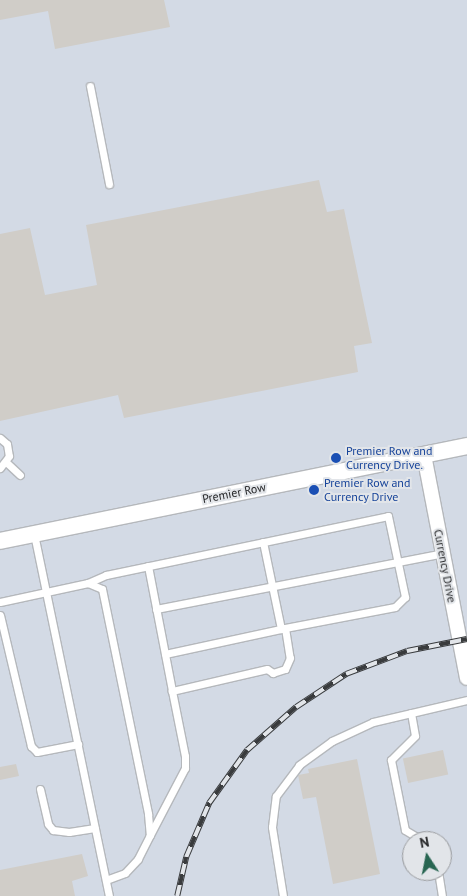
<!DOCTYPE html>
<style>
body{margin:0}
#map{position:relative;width:467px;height:896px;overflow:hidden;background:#e2e5e9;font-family:"PT Sans",sans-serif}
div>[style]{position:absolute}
.built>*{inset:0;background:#d3dae5}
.building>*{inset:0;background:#d0cdc8;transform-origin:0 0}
.roads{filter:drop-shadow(1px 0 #b5b8bc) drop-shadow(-1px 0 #b5b8bc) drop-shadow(0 1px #b5b8bc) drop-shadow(0 -1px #b5b8bc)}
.service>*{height:7px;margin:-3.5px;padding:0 3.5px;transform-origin:3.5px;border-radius:3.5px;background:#fff}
.minor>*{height:14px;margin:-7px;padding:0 7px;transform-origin:7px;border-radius:7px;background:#fff}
.tertiary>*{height:16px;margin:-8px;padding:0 8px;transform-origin:8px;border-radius:8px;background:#fff}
.rail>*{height:5.5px;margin-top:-2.75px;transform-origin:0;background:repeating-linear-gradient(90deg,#e2e5e9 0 11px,#393b3d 0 22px);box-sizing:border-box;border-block:1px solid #393b3d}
.dots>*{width:14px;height:14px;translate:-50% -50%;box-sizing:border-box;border:2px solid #e2e5e9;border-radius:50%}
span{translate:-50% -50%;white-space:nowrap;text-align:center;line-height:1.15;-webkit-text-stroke:4px #e2e5e9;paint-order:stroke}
.transit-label{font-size:12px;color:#164399}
.left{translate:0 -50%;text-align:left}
.street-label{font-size:12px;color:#262729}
.north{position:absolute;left:402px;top:831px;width:50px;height:50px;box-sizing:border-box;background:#e2e5e9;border:1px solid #97999c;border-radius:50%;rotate:349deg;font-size:14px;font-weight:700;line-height:20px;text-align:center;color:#262729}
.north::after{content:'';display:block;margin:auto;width:18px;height:22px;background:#286652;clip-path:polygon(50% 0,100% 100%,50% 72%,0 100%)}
</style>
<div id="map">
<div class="built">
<div style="clip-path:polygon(evenodd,0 0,467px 0,467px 896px,0 896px,0 0,412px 841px,442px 841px,442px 871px,412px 871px,412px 841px)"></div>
</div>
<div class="building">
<div style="clip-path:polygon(0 0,164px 0,170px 27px,55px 49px,48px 11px,0 20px)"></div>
<div style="clip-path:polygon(319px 180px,327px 212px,344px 209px,372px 343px,354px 346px,358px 372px,124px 418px,118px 395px,0 421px,0 234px,30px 228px,45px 295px,97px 285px,86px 225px)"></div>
<div style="left:443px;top:750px;width:25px;height:41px;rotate:78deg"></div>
<div style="clip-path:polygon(357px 759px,380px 874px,333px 884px,316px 797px,303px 799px,298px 775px,309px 773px,308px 769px)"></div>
<div style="clip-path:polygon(16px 764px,19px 776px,0 780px,0 767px)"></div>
<div style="clip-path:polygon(82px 854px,88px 876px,72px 881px,75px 896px,0 896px,0 870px)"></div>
</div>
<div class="roads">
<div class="service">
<div style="left:90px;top:86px;width:100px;rotate:79deg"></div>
<div style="left:0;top:438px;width:9px;rotate:41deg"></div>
<div style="left:7px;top:444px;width:12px;rotate:81deg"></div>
<div style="left:9px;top:456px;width:15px;rotate:127deg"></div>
<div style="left:6px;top:462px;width:19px;rotate:43deg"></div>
<div style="left:34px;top:534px;width:370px;rotate:78.3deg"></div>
<div style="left:263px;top:542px;width:89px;rotate:78.3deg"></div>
<div style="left:148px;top:566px;width:127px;rotate:79.1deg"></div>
<div style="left:88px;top:583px;width:20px;rotate:-24deg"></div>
<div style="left:106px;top:575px;width:288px;rotate:-11.8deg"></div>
<div style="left:388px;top:516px;width:83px;rotate:78.1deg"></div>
<div style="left:405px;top:597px;width:14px;rotate:135deg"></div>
<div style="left:395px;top:607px;width:112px;rotate:169.2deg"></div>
<div style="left:285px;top:628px;width:30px;rotate:81deg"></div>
<div style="left:290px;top:658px;width:12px;rotate:114deg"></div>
<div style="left:285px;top:669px;width:13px;rotate:162deg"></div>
<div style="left:273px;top:673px;width:7px;rotate:-146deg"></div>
<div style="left:267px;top:669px;width:98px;rotate:167deg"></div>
<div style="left:172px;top:691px;width:66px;rotate:78.7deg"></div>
<div style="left:185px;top:756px;width:12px;rotate:90deg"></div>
<div style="left:185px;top:768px;width:76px;rotate:117.6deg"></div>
<div style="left:0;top:602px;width:90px;rotate:-12.2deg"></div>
<div style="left:88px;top:583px;width:15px;rotate:23deg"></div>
<div style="left:102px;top:589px;width:230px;rotate:78.4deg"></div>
<div style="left:148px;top:814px;width:21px;rotate:85deg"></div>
<div style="left:150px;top:835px;width:27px;rotate:117deg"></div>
<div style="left:138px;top:859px;width:19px;rotate:133deg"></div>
<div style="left:125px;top:873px;width:20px;rotate:160deg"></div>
<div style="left:156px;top:609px;width:292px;rotate:-11deg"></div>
<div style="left:0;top:615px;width:135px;rotate:76.7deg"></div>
<div style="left:31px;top:746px;width:8px;rotate:45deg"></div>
<div style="left:37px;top:752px;width:42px;rotate:-11deg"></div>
<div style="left:165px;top:654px;width:123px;rotate:-12.2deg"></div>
<div style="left:411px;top:713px;width:23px;rotate:80deg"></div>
<div style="left:415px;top:736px;width:34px;rotate:135deg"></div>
<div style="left:391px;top:760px;width:71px;rotate:78.7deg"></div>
<div style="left:405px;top:830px;width:21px;rotate:31deg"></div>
<div style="left:40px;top:789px;width:36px;rotate:77deg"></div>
<div style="left:48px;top:824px;width:8px;rotate:50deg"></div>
<div style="left:53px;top:830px;width:16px;rotate:7deg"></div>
<div style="left:69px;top:832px;width:26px;rotate:-9deg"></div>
<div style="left:438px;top:871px;width:25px;rotate:81deg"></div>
<div style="left:283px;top:896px;width:70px;rotate:-99.1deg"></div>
<div style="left:272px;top:827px;width:31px;rotate:-83deg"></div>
<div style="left:276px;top:796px;width:39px;rotate:-53deg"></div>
<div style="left:299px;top:765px;width:41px;rotate:-36deg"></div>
<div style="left:332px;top:741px;width:45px;rotate:-24.9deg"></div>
<div style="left:373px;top:722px;width:97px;rotate:-13.2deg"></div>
</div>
<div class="minor">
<div style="left:424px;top:455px;width:227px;rotate:79.1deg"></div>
</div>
<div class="tertiary">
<div style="left:0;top:541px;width:477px;rotate:-11.5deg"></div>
</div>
</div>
<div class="rail">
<div style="left:177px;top:896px;width:40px;rotate:-77deg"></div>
<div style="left:186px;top:857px;width:59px;rotate:-66.9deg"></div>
<div style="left:209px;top:803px;width:65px;rotate:-54.4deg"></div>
<div style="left:247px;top:750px;width:65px;rotate:-41.3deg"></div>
<div style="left:296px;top:707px;width:60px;rotate:-33.4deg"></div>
<div style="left:346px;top:674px;width:65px;rotate:-20.7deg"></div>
<div style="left:407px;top:651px;width:61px;rotate:-11.3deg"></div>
</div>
<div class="dots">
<div style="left:336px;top:458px;background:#1a4fb4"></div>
<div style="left:314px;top:490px;background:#1a4fb4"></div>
</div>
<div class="transit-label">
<span class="left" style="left:346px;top:458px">Premier Row and<br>Currency Drive.</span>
<span class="left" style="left:324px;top:490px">Premier Row and<br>Currency Drive</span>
</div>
<div class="street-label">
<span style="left:234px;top:493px;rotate:-11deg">Premier Row</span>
<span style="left:445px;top:566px;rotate:79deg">Currency Drive</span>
</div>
<div class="north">N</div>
</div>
